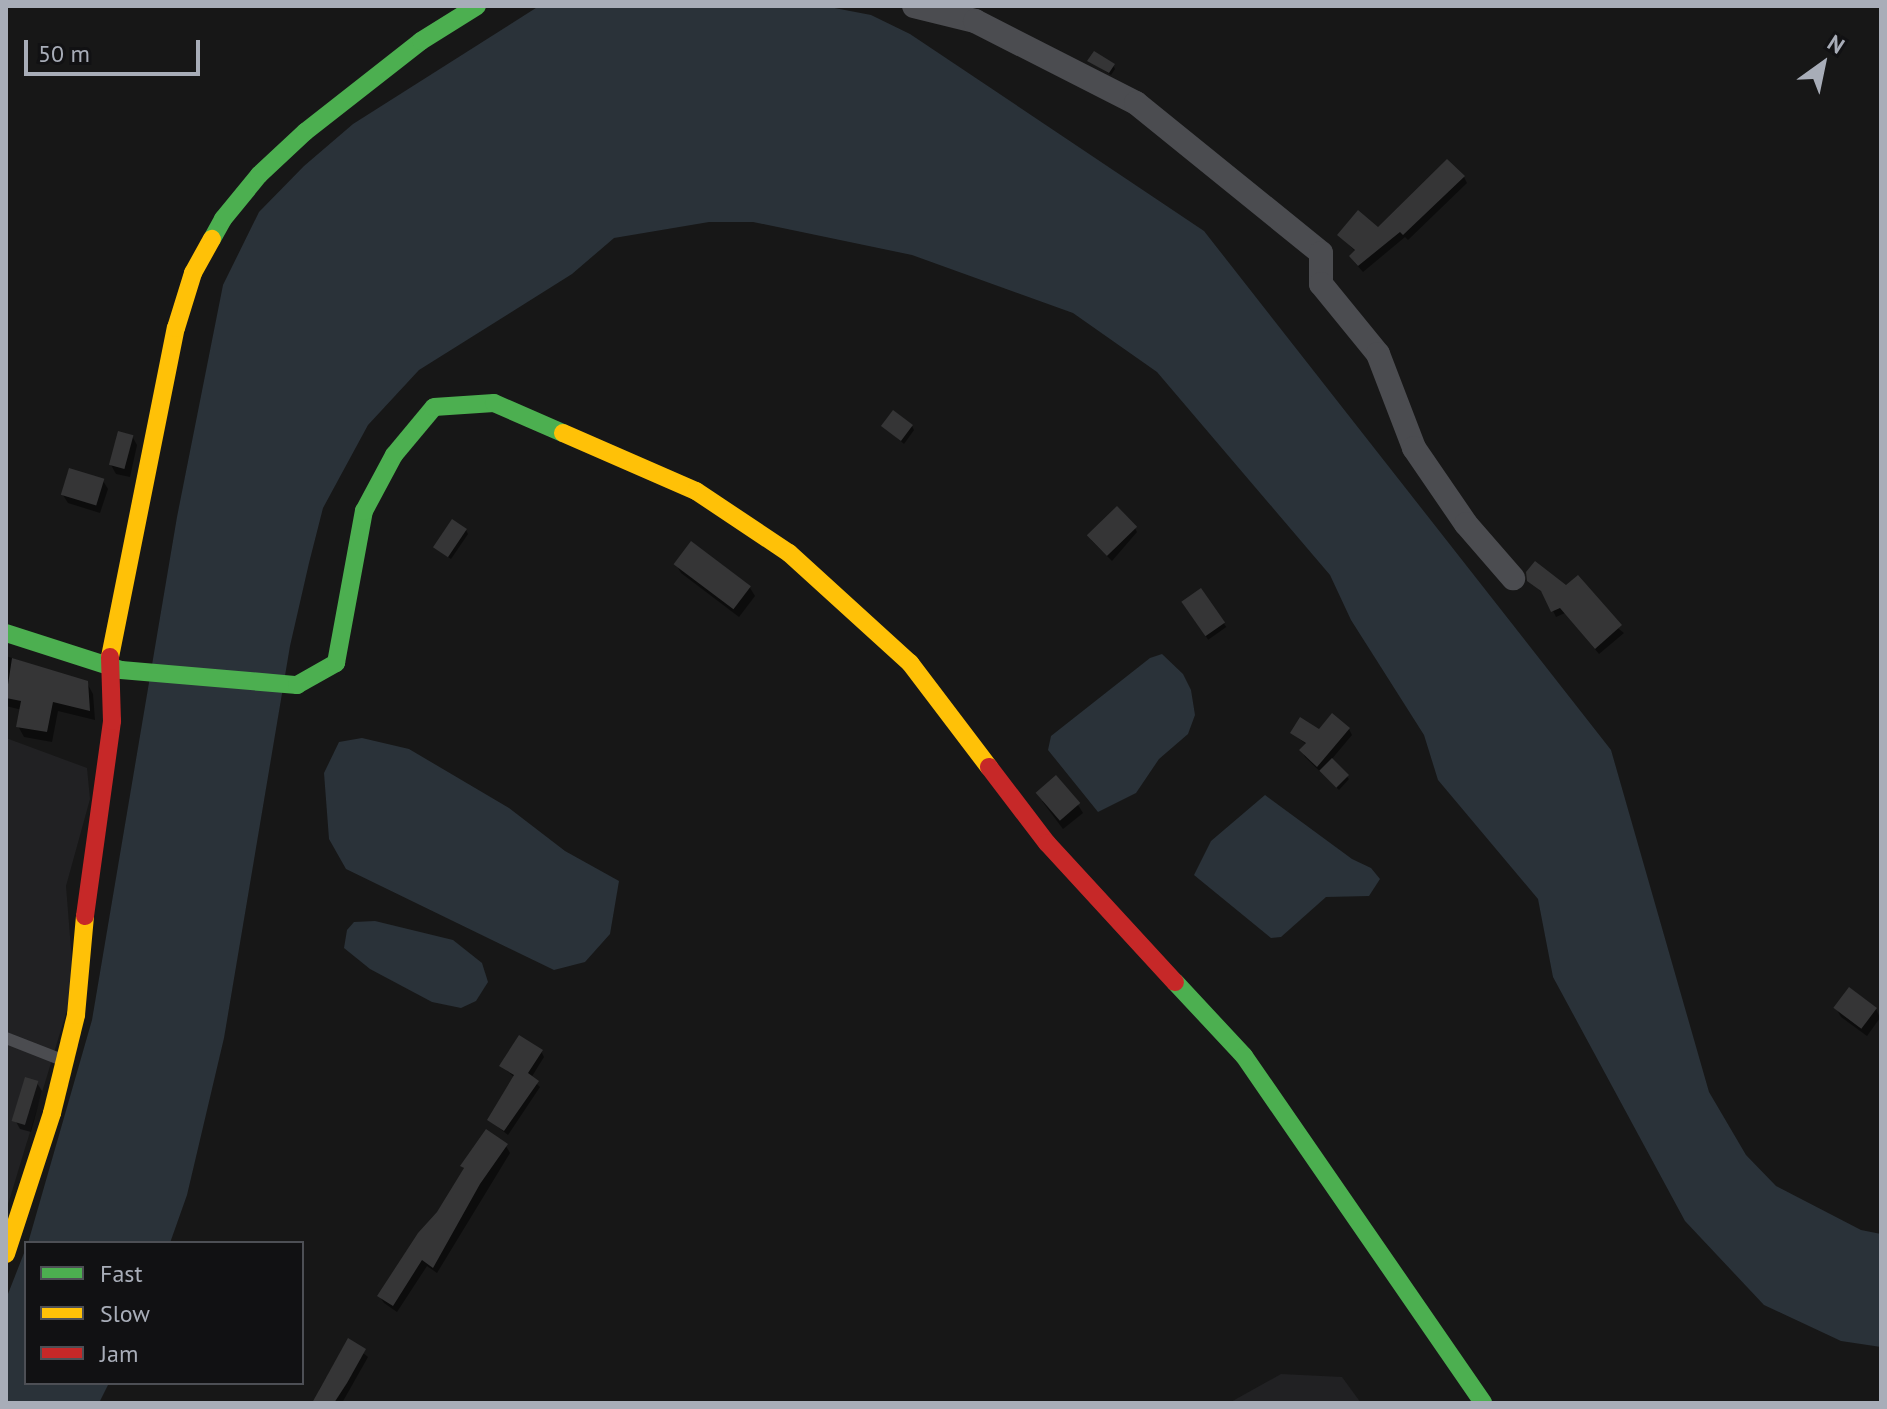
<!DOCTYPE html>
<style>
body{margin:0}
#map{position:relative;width:1887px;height:1409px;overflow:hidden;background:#171717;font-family:"PT Sans",sans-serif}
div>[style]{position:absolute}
.built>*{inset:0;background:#212123}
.water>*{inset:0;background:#2a3239}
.shadow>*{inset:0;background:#0007;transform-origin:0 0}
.building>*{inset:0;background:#353536;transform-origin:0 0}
.lane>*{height:12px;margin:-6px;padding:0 6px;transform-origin:6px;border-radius:6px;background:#4b4c50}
.street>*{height:24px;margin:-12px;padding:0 12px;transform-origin:12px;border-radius:12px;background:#4b4c50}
.fast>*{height:18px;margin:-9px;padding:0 9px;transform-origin:9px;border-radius:9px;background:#4caf50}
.slow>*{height:18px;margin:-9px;padding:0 9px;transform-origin:9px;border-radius:9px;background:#ffc107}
.jam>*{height:18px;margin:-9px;padding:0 9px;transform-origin:9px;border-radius:9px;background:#c62828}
span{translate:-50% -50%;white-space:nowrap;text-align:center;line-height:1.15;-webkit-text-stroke:8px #111113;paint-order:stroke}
.frame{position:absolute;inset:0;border:8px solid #a8adb8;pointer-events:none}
.legend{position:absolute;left:24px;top:1241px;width:280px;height:144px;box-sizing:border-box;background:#111113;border:2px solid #4d4f55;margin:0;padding:10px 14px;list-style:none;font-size:24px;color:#a8adb8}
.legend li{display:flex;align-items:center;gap:16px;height:40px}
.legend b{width:40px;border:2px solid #4d4f55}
.north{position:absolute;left:1783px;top:24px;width:80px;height:80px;-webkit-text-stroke:6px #111113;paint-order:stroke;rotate:33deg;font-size:22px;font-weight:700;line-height:32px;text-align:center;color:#a8adb8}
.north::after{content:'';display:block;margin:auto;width:28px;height:36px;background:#a8adb8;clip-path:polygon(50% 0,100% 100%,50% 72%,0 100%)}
.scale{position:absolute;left:24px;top:40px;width:176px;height:36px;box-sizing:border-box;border:4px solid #a8adb8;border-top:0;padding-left:10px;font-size:24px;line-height:28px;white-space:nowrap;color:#a8adb8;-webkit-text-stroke:6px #111113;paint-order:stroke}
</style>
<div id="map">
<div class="built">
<div style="clip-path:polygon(6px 738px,87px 768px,90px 799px,66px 886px,74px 987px,6px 1211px)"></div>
<div style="clip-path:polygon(1281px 1374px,1342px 1377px,1361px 1403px,1229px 1403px)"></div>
</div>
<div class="water">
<div style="clip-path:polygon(539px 6px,824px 6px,871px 15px,910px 34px,1204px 231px,1611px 750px,1709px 1092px,1746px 1155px,1776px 1186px,1861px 1230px,1881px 1234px,1881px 1347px,1841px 1341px,1764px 1305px,1685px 1221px,1553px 977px,1538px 899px,1438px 780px,1424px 735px,1351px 620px,1330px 575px,1157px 372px,1073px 313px,912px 255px,753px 222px,709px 222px,614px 238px,572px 274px,419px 370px,368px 425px,323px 508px,309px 563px,290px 646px,224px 1038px,187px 1195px,170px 1243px,28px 1243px,92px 1020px,177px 517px,223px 285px,259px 212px,304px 166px,353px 124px)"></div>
<div style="clip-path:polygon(1162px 654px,1183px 674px,1191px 690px,1195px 715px,1188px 734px,1159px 759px,1136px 793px,1098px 812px,1048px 750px,1051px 736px,1150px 658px)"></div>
<div style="clip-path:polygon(362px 738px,409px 749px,509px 808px,565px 851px,619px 881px,610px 934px,585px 962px,554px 970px,346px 869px,329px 839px,324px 773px,339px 742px)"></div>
<div style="clip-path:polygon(1265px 795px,1352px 859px,1371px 868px,1380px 879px,1369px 896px,1326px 897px,1281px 937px,1271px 938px,1194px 875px,1211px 841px)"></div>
<div style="clip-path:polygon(375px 921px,453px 940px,482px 963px,488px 982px,476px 1001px,461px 1008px,432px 1002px,370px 969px,344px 948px,347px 930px,354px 922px)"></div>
<div style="clip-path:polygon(26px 1248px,26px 1383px,109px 1383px,99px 1403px,6px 1403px,6px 1299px)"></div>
</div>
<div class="shadow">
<div style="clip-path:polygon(1090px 61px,1113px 65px,1115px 69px,1111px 75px)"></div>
<div style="clip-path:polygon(1464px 177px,1467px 183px,1408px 240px,1405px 237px,1363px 272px,1355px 263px,1351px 257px,1356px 252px,1340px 236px,1378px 230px)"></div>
<div style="clip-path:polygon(884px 426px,912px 426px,914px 430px,904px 444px)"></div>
<div style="clip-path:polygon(132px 436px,137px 445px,130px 477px,116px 474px,111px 465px)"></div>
<div style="clip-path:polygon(103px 481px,108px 489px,100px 513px,68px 503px,63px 495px)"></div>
<div style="clip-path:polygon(1135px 528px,1137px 532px,1112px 561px,1091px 540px)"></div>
<div style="clip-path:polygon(466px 530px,468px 534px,451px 559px,438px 550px,436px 547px)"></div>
<div style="clip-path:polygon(676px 564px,750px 588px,755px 596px,739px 617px,681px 573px)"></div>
<div style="clip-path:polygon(1529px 580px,1566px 587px,1624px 633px,1599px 654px,1565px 613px,1556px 617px,1546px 596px)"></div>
<div style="left:1201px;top:591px;width:44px;height:22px;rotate:55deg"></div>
<div style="clip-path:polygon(6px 656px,87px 683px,93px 694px,95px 720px,58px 711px,52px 742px,24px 737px,18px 726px,22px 710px,6px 706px)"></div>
<div style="clip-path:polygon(1349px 729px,1352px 735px,1331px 760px,1349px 779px,1339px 790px,1305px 757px,1302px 751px,1307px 745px,1292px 733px)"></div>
<div style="clip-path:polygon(1042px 801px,1078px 805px,1083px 813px,1063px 829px)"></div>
<div style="clip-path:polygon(1836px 1008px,1876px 1009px,1880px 1018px,1867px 1036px,1841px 1017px)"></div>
<div style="clip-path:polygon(541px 1051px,544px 1057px,531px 1078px,540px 1087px,508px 1135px,489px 1120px,515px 1078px,502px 1066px)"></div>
<div style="clip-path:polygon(37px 1083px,42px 1091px,31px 1132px,20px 1129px,15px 1120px)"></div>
<div style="clip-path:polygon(506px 1146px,510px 1153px,437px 1273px,427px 1266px,397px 1312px,384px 1303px,380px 1297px,438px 1213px,465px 1170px,462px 1166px)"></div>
<div style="clip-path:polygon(348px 1341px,368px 1357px,342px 1403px,334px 1403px,319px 1390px)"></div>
</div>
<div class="building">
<div style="clip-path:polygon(1094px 51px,1115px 64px,1109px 73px,1087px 61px)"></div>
<div style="clip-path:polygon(1447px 159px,1465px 176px,1403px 235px,1400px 232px,1358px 266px,1349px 256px,1355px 250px,1337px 235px,1358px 210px,1378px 227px)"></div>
<div style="left:893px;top:410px;width:25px;height:20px;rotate:37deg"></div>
<div style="left:118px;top:431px;width:16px;height:35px;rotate:15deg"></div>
<div style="left:69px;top:468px;width:37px;height:28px;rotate:17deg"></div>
<div style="left:1117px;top:506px;width:29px;height:42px;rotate:46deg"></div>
<div style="left:452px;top:519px;width:18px;height:34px;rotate:34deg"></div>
<div style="left:691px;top:541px;width:75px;height:29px;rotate:37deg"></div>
<div style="clip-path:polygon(1535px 561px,1566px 585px,1578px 575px,1622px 625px,1595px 649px,1560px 608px,1551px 612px,1541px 591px,1527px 581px,1526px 572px)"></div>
<div style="left:1201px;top:588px;width:42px;height:24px;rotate:55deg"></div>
<div style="clip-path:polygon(12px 658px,88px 681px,90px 711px,53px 702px,47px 732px,16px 727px,21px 701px,6px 698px)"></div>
<div style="clip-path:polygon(1332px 713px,1350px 728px,1317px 767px,1299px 750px,1306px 743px,1290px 733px,1300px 717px,1319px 729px)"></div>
<div style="left:1332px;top:758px;width:24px;height:18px;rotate:45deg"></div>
<div style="left:1056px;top:775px;width:37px;height:27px;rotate:49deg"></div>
<div style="left:1849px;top:987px;width:35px;height:26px;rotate:37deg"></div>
<div style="clip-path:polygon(519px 1035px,543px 1050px,528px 1073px,539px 1081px,504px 1131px,487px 1120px,514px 1075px,499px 1066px)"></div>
<div style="left:25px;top:1077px;width:14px;height:46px;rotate:17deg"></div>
<div style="clip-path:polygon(486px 1129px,508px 1144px,480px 1184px,433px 1268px,422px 1260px,393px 1306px,377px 1296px,418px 1233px,437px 1212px,464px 1168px,460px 1166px)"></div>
<div style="clip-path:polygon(348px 1338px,366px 1349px,347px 1383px,334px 1403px,312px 1403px)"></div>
</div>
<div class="lane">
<div style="left:6px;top:1038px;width:60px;rotate:21.4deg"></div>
</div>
<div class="street">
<div style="left:914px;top:6px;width:63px;rotate:13.8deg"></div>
<div style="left:975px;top:21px;width:181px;rotate:27deg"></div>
<div style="left:1136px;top:103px;width:238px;rotate:39deg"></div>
<div style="left:1321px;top:253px;width:31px;rotate:90deg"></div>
<div style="left:1321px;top:284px;width:90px;rotate:50.8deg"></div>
<div style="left:1378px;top:354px;width:101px;rotate:69deg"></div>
<div style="left:1414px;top:448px;width:92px;rotate:55.6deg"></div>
<div style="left:1466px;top:524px;width:72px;rotate:49deg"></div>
</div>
<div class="fast">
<div style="left:212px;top:239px;width:23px;rotate:-61deg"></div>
<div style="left:223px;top:219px;width:57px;rotate:-50.7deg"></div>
<div style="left:259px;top:175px;width:63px;rotate:-43.1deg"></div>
<div style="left:305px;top:132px;width:147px;rotate:-38.1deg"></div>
<div style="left:421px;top:41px;width:66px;rotate:-32deg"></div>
<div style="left:6px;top:633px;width:121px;rotate:17.8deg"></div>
<div style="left:121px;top:670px;width:177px;rotate:4.9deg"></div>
<div style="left:297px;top:685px;width:45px;rotate:-29.4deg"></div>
<div style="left:336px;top:663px;width:155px;rotate:-79.6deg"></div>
<div style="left:364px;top:511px;width:64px;rotate:-61.8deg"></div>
<div style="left:394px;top:455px;width:62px;rotate:-50.2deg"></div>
<div style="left:434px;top:407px;width:60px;rotate:-3.8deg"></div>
<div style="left:494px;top:403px;width:75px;rotate:23.5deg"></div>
<div style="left:1175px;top:982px;width:101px;rotate:47deg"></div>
<div style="left:1244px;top:1056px;width:421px;rotate:55.4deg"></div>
</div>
<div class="slow">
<div style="left:563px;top:433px;width:145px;rotate:23.6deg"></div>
<div style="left:696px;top:491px;width:112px;rotate:33.7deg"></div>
<div style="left:789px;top:553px;width:164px;rotate:42.3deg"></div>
<div style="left:910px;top:663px;width:131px;rotate:52.8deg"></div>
<div style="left:110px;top:657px;width:336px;rotate:-78.7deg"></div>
<div style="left:176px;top:328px;width:58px;rotate:-72.8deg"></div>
<div style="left:193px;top:273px;width:39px;rotate:-61deg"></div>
<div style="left:6px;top:1254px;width:148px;rotate:-71.9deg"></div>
<div style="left:52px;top:1113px;width:101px;rotate:-76.2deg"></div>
<div style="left:76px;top:1015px;width:99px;rotate:-84.8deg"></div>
</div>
<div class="jam">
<div style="left:989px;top:767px;width:96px;rotate:52.7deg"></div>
<div style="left:1047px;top:843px;width:189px;rotate:47.4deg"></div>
<div style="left:85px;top:916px;width:197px;rotate:-82.1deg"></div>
<div style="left:112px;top:721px;width:64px;rotate:-91.8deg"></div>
</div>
<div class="frame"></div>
<ul class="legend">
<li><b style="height:10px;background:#4caf50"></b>Fast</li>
<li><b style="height:10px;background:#ffc107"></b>Slow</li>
<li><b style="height:10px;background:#c62828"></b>Jam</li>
</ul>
<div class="north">N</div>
<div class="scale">50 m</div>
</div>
